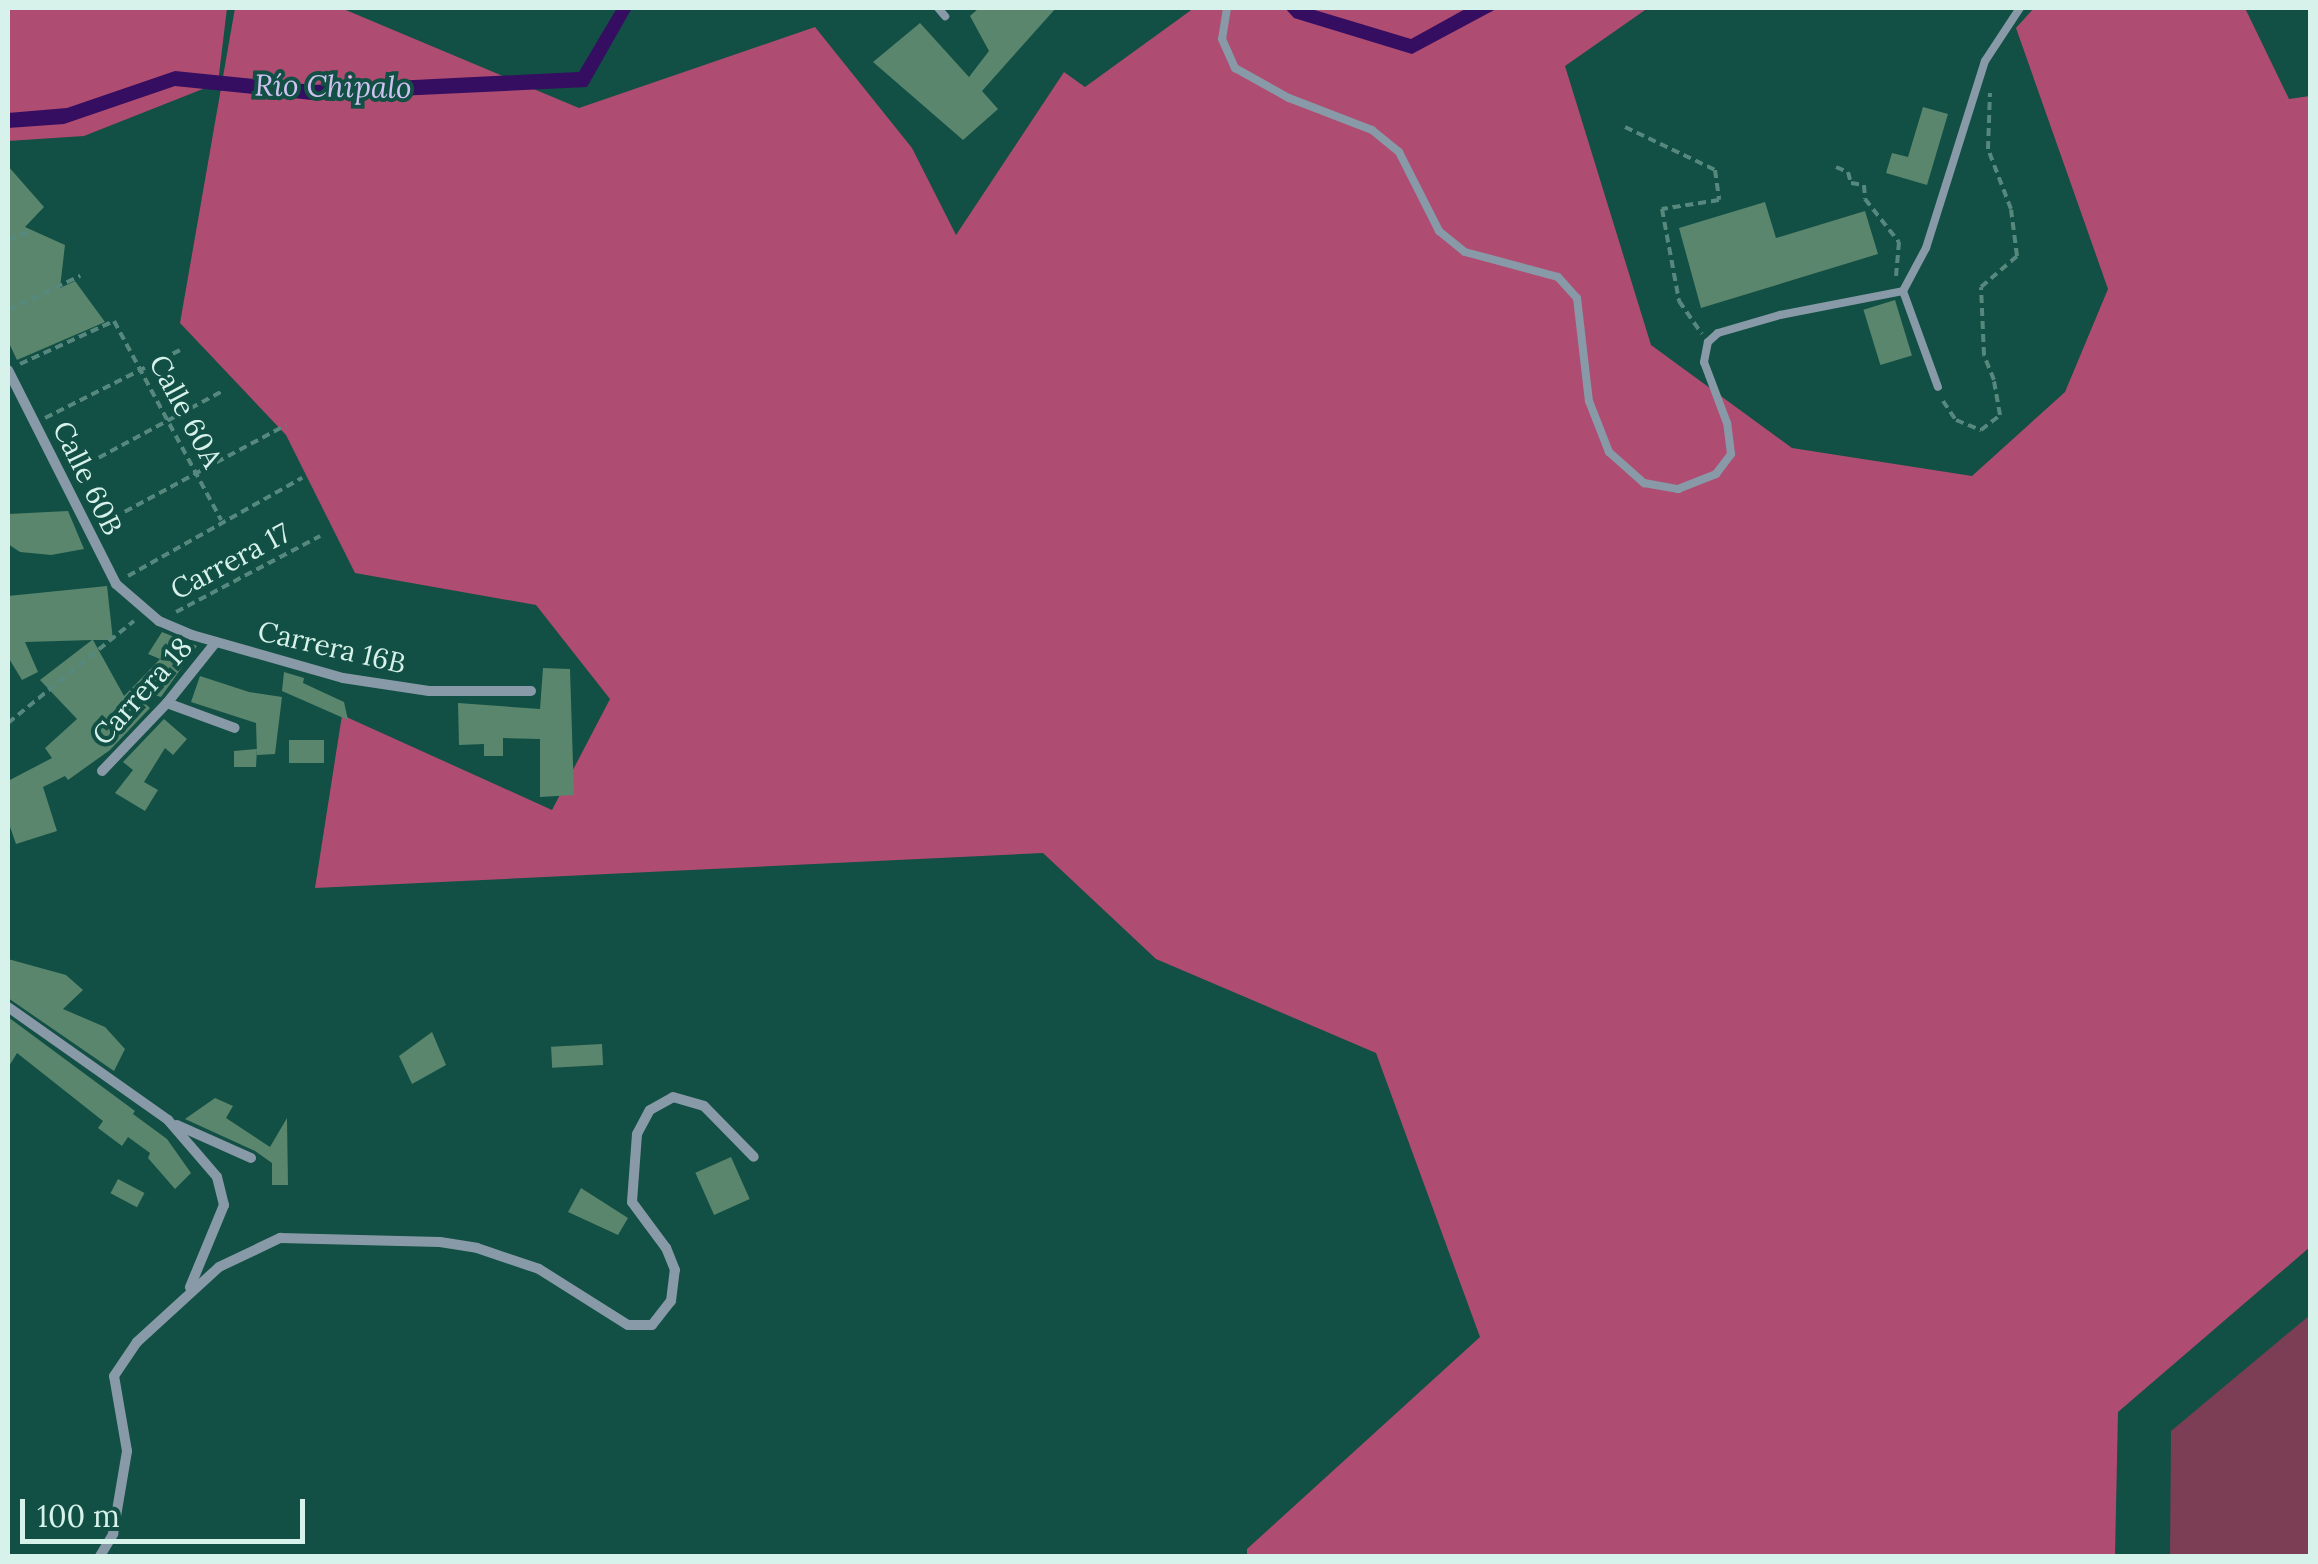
<!DOCTYPE html>
<meta charset="utf-8">
<style>
body{margin:0}
#map{position:relative;width:2318px;height:1564px;overflow:hidden;background:#124f44;font-family:Lora,serif}
div>[style]{position:absolute}
.green>*{inset:0;background:#7b3e54}
.forest>*{inset:0;background:#ae4c71}
.water>*{inset:0;background:#350d61}
.building>*{inset:0;background:#5a866d;transform-origin:0 0}
.path>*{height:4px;margin-top:-2px;transform-origin:0;background:repeating-linear-gradient(90deg,#56887e 0 8px,transparent 0 13px)}
.service>*{height:8px;margin:-4px;padding:0 4px;transform-origin:4px;border-radius:4px;background:#889aa7}
.minor>*{height:10px;margin:-5px;padding:0 5px;transform-origin:5px;border-radius:5px;background:#889aa7}
span{translate:-50% -50%;white-space:nowrap;text-align:center;line-height:1.15;-webkit-text-stroke:8px #124f44;paint-order:stroke}
.street-label{font-size:28px;color:#d6f2eb}
.water-label{font-size:30px;color:#d0c2f1;font-style:italic}
.frame{position:absolute;inset:0;border:10px solid #d6f2eb;pointer-events:none}
.scale{position:absolute;left:20px;top:1499px;width:285px;height:45px;box-sizing:border-box;border:5px solid #d6f2eb;border-top:0;padding-left:12px;font-size:30px;line-height:35px;white-space:nowrap;color:#d6f2eb;-webkit-text-stroke:8px #124f44;paint-order:stroke}
</style>
<div id="map">
<div class="green">
<div style="clip-path:polygon(2310px 1315px,2310px 1556px,2170px 1556px,2171px 1431px)"></div>
</div>
<div class="forest">
<div style="clip-path:polygon(8px 8px,227px 8px,218px 83px,84px 136px,8px 141px)"></div>
<div style="clip-path:polygon(235px 8px,341px 8px,579px 108px,815px 27px,912px 148px,956px 235px,1064px 72px,1085px 87px,1194px 8px,1648px 8px,1565px 66px,1651px 345px,1792px 448px,1972px 476px,2065px 392px,2108px 289px,2016px 28px,2034px 8px,2245px 8px,2289px 99px,2310px 96px,2310px 1247px,2118px 1412px,2115px 1556px,1247px 1556px,1247px 1549px,1480px 1337px,1376px 1053px,1156px 959px,1043px 853px,315px 888px,342px 715px,552px 810px,610px 699px,536px 605px,355px 573px,286px 435px,180px 323px)"></div>
</div>
<div class="water">
<div style="clip-path:polygon(617px 8px,632px 8px,587px 87px,312px 100px,175px 86px,64px 124px,8px 128px,8px 113px,67px 108px,175px 71px,313px 85px,579px 72px)"></div>
<div style="clip-path:polygon(1285px 8px,1308px 8px,1411px 39px,1467px 8px,1498px 8px,1412px 54px,1294px 18px)"></div>
</div>
<div class="building">
<div style="clip-path:polygon(979px 8px,1056px 8px,982px 91px,998px 109px,963px 140px,873px 62px,920px 23px,969px 77px,989px 51px,970px 16px)"></div>
<div style="clip-path:polygon(1923px 107px,1948px 114px,1927px 185px,1886px 173px,1892px 153px,1908px 157px)"></div>
<div style="clip-path:polygon(8px 166px,44px 207px,25px 227px,65px 245px,60px 288px,75px 281px,105px 322px,17px 360px,8px 341px)"></div>
<div style="clip-path:polygon(1765px 202px,1776px 238px,1865px 211px,1878px 254px,1701px 308px,1679px 228px)"></div>
<div style="left:1895px;top:300px;width:58px;height:33px;rotate:73deg"></div>
<div style="clip-path:polygon(68px 511px,84px 549px,51px 555px,20px 552px,8px 544px,8px 514px)"></div>
<div style="clip-path:polygon(107px 586px,113px 640px,93px 640px,124px 696px,130px 690px,150px 708px,110px 750px,68px 780px,65px 776px,43px 787px,57px 831px,16px 844px,8px 821px,8px 781px,52px 758px,45px 748px,77px 719px,40px 680px,92px 640px,25px 642px,38px 672px,22px 680px,8px 657px,8px 596px)"></div>
<div style="clip-path:polygon(162px 632px,197px 646px,161px 697px,132px 688px,160px 659px,148px 654px)"></div>
<div style="clip-path:polygon(543px 668px,570px 669px,574px 795px,540px 797px,540px 739px,503px 738px,503px 756px,484px 756px,484px 744px,459px 745px,458px 703px,540px 709px)"></div>
<div style="clip-path:polygon(284px 672px,304px 678px,303px 683px,344px 702px,348px 720px,282px 691px)"></div>
<div style="clip-path:polygon(200px 676px,249px 692px,282px 697px,275px 754px,257px 755px,256px 723px,191px 702px)"></div>
<div style="clip-path:polygon(164px 719px,187px 739px,173px 755px,165px 748px,144px 782px,158px 790px,145px 811px,115px 793px,133px 770px,123px 762px)"></div>
<div style="left:289px;top:740px;width:35px;height:23px"></div>
<div style="clip-path:polygon(257px 749px,256px 767px,234px 767px,234px 751px)"></div>
<div style="clip-path:polygon(8px 959px,66px 975px,83px 990px,63px 1009px,105px 1027px,125px 1049px,114px 1071px,8px 998px)"></div>
<div style="clip-path:polygon(8px 1017px,135px 1111px,133px 1114px,167px 1139px,191px 1173px,175px 1189px,148px 1158px,150px 1153px,128px 1137px,122px 1146px,98px 1128px,103px 1121px,17px 1053px,8px 1068px)"></div>
<div style="clip-path:polygon(432px 1032px,446px 1065px,412px 1084px,399px 1056px)"></div>
<div style="left:602px;top:1044px;width:21px;height:51px;rotate:87deg"></div>
<div style="clip-path:polygon(215px 1098px,233px 1106px,226px 1118px,270px 1147px,287px 1118px,288px 1185px,272px 1185px,272px 1163px,255px 1151px,185px 1119px)"></div>
<div style="left:731px;top:1157px;width:46px;height:39px;rotate:66deg"></div>
<div style="left:118px;top:1179px;width:30px;height:16px;rotate:28deg"></div>
<div style="clip-path:polygon(581px 1188px,628px 1218px,618px 1235px,568px 1212px)"></div>
</div>
<div class="path">
<div style="left:1625px;top:127px;width:100px;rotate:25.5deg"></div>
<div style="left:1715px;top:170px;width:30px;rotate:82deg"></div>
<div style="left:1719px;top:200px;width:58px;rotate:171deg"></div>
<div style="left:1662px;top:209px;width:94px;rotate:79.5deg"></div>
<div style="left:1679px;top:301px;width:40px;rotate:55.1deg"></div>
<div style="left:1836px;top:167px;width:13px;rotate:23deg"></div>
<div style="left:1848px;top:172px;width:11px;rotate:75deg"></div>
<div style="left:1851px;top:183px;width:13px;rotate:9deg"></div>
<div style="left:1864px;top:185px;width:14px;rotate:86deg"></div>
<div style="left:1865px;top:199px;width:55px;rotate:51.7deg"></div>
<div style="left:1899px;top:242px;width:34px;rotate:95deg"></div>
<div style="left:8px;top:240px;width:20px;rotate:-20deg"></div>
<div style="left:8px;top:310px;width:80px;rotate:-25.3deg"></div>
<div style="left:20px;top:364px;width:103px;rotate:-24.6deg"></div>
<div style="left:114px;top:321px;width:226px;rotate:61.7deg"></div>
<div style="left:1943px;top:401px;width:23px;rotate:56deg"></div>
<div style="left:1956px;top:420px;width:27px;rotate:22deg"></div>
<div style="left:1981px;top:430px;width:24px;rotate:-38deg"></div>
<div style="left:2000px;top:415px;width:36px;rotate:-100deg"></div>
<div style="left:1994px;top:380px;width:27px;rotate:-112deg"></div>
<div style="left:1984px;top:355px;width:68px;rotate:-92.5deg"></div>
<div style="left:1981px;top:287px;width:48px;rotate:-40.7deg"></div>
<div style="left:2017px;top:256px;width:47px;rotate:-97.3deg"></div>
<div style="left:2011px;top:209px;width:64px;rotate:-111deg"></div>
<div style="left:1988px;top:149px;width:56px;rotate:-88deg"></div>
<div style="left:45px;top:418px;width:151px;rotate:-26.7deg"></div>
<div style="left:76px;top:470px;width:167px;rotate:-28.3deg"></div>
<div style="left:102px;top:524px;width:209px;rotate:-28.3deg"></div>
<div style="left:128px;top:576px;width:200px;rotate:-29.4deg"></div>
<div style="left:176px;top:612px;width:163px;rotate:-27.8deg"></div>
<div style="left:8px;top:723px;width:162px;rotate:-39deg"></div>
</div>
<div class="service">
<div style="left:938px;top:8px;width:11px;rotate:49deg"></div>
<div style="left:1227px;top:8px;width:31px;rotate:99deg"></div>
<div style="left:1222px;top:39px;width:32px;rotate:66deg"></div>
<div style="left:1235px;top:68px;width:62px;rotate:29.1deg"></div>
<div style="left:1289px;top:98px;width:89px;rotate:21.1deg"></div>
<div style="left:1372px;top:130px;width:35px;rotate:39deg"></div>
<div style="left:1399px;top:152px;width:89px;rotate:63.1deg"></div>
<div style="left:1439px;top:231px;width:33px;rotate:39deg"></div>
<div style="left:1465px;top:252px;width:96px;rotate:15deg"></div>
<div style="left:1558px;top:277px;width:28px;rotate:48deg"></div>
<div style="left:1577px;top:298px;width:104px;rotate:83.4deg"></div>
<div style="left:1589px;top:401px;width:55px;rotate:68.6deg"></div>
<div style="left:1609px;top:452px;width:47px;rotate:41.5deg"></div>
<div style="left:1644px;top:483px;width:35px;rotate:10deg"></div>
<div style="left:1678px;top:489px;width:41px;rotate:-21.5deg"></div>
<div style="left:1716px;top:474px;width:25px;rotate:-53deg"></div>
<div style="left:1731px;top:454px;width:31px;rotate:-97deg"></div>
<div style="left:1727px;top:423px;width:65px;rotate:-110.7deg"></div>
<div style="left:1704px;top:362px;width:20px;rotate:-79deg"></div>
<div style="left:1708px;top:342px;width:13px;rotate:-42deg"></div>
<div style="left:1718px;top:333px;width:65px;rotate:-16.2deg"></div>
<div style="left:1780px;top:315px;width:125px;rotate:-11deg"></div>
<div style="left:1903px;top:291px;width:102px;rotate:70deg"></div>
<div style="left:1903px;top:291px;width:49px;rotate:-61.9deg"></div>
<div style="left:1926px;top:248px;width:196px;rotate:-72.5deg"></div>
<div style="left:1985px;top:61px;width:64px;rotate:-56.6deg"></div>
</div>
<div class="minor">
<div style="left:8px;top:370px;width:240px;rotate:63.2deg"></div>
<div style="left:116px;top:584px;width:57px;rotate:40.7deg"></div>
<div style="left:159px;top:621px;width:36px;rotate:23deg"></div>
<div style="left:192px;top:635px;width:157px;rotate:15.9deg"></div>
<div style="left:343px;top:678px;width:87px;rotate:8.6deg"></div>
<div style="left:429px;top:691px;width:102px"></div>
<div style="left:167px;top:703px;width:72px;rotate:20.2deg"></div>
<div style="left:102px;top:771px;width:94px;rotate:-46.3deg"></div>
<div style="left:167px;top:703px;width:78px;rotate:-51.2deg"></div>
<div style="left:8px;top:1007px;width:196px;rotate:35.2deg"></div>
<div style="left:168px;top:1120px;width:75px;rotate:49.3deg"></div>
<div style="left:217px;top:1177px;width:29px;rotate:76deg"></div>
<div style="left:224px;top:1205px;width:89px;rotate:112.5deg"></div>
<div style="left:177px;top:1125px;width:81px;rotate:24deg"></div>
<div style="left:100px;top:1556px;width:26px;rotate:-59deg"></div>
<div style="left:113px;top:1534px;width:84px;rotate:-80.4deg"></div>
<div style="left:127px;top:1451px;width:76px;rotate:-99.8deg"></div>
<div style="left:114px;top:1376px;width:41px;rotate:-55.9deg"></div>
<div style="left:137px;top:1342px;width:111px;rotate:-42.4deg"></div>
<div style="left:219px;top:1267px;width:68px;rotate:-25.4deg"></div>
<div style="left:280px;top:1238px;width:160px;rotate:1.4deg"></div>
<div style="left:440px;top:1242px;width:37px;rotate:9deg"></div>
<div style="left:477px;top:1248px;width:65px;rotate:18.7deg"></div>
<div style="left:539px;top:1269px;width:105px;rotate:32.2deg"></div>
<div style="left:628px;top:1325px;width:24px"></div>
<div style="left:652px;top:1325px;width:31px;rotate:-52deg"></div>
<div style="left:671px;top:1301px;width:31px;rotate:-83deg"></div>
<div style="left:675px;top:1270px;width:24px;rotate:-112deg"></div>
<div style="left:666px;top:1248px;width:57px;rotate:-126.5deg"></div>
<div style="left:632px;top:1202px;width:68px;rotate:-85.8deg"></div>
<div style="left:637px;top:1134px;width:27px;rotate:-62deg"></div>
<div style="left:650px;top:1110px;width:26px;rotate:-29deg"></div>
<div style="left:673px;top:1097px;width:32px;rotate:16deg"></div>
<div style="left:704px;top:1106px;width:71px;rotate:45.6deg"></div>
</div>
<div class="street-label">
<span style="left:186px;top:411px;rotate:62deg">Calle 60A</span>
<span style="left:88px;top:478px;rotate:64deg">Calle 60B</span>
<span style="left:230px;top:561px;rotate:-28deg">Carrera 17</span>
<span style="left:332px;top:647px;rotate:13deg">Carrera 16B</span>
<span style="left:142px;top:691px;rotate:-48deg">Carrera 18</span>
</div>
<div class="water-label">
<span style="left:333px;top:86px;rotate:1deg">Río Chipalo</span>
</div>
<div class="frame"></div>
<div class="scale">100 m</div>
</div>
